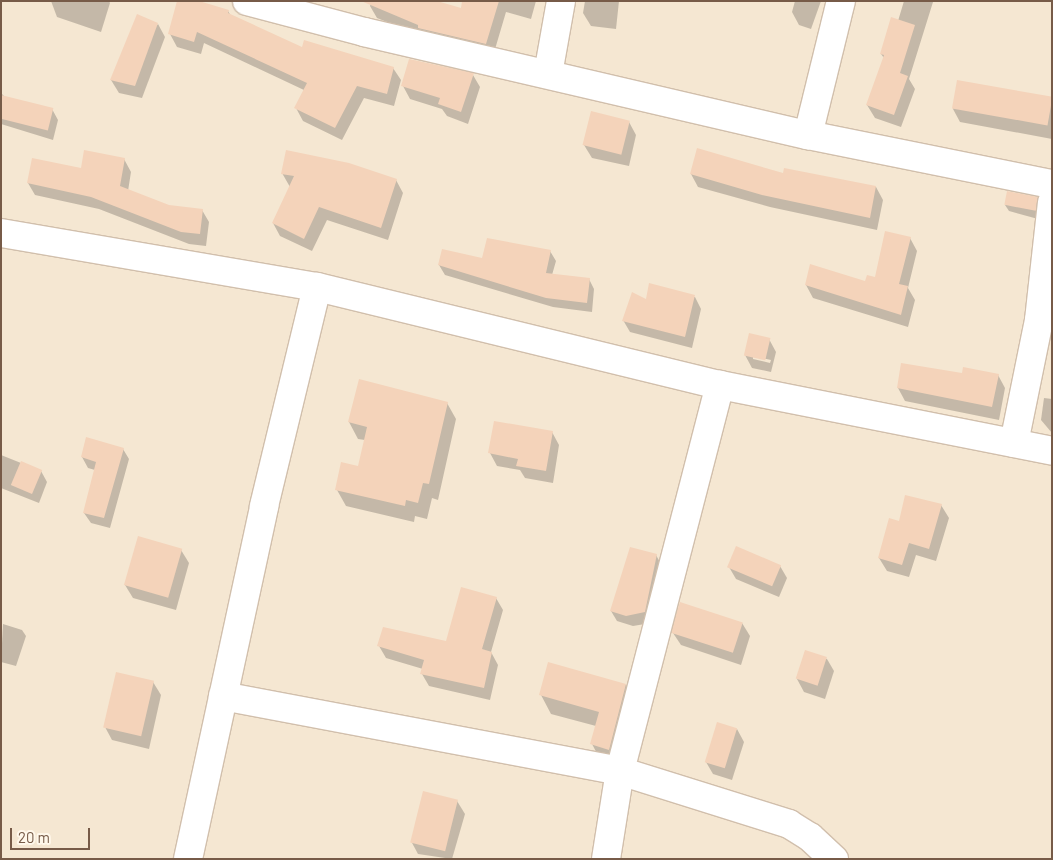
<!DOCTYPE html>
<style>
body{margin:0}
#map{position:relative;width:1053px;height:860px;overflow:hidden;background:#fdf4e4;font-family:Barlow,sans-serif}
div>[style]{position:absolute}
.residential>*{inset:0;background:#f5e7d2;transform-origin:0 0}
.shadow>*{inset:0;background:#0003}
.building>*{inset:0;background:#f4d3ba;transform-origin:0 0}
.roads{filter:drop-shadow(1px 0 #d1bfac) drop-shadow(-1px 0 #d1bfac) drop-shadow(0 1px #d1bfac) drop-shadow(0 -1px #d1bfac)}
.street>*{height:28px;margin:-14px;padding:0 14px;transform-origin:14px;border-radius:14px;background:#fff}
span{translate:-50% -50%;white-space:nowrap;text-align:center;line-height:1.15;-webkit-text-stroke:4.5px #fff8eb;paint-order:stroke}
.frame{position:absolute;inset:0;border:2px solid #775b48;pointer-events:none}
.scale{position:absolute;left:10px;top:828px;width:80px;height:22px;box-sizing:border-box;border:2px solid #775b48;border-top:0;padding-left:6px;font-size:15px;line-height:18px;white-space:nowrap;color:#775b48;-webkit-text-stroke:4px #fff8eb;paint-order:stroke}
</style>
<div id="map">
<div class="residential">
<div style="left:1px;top:1px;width:1051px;height:858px"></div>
</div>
<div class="shadow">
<div style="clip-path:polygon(51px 1px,109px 1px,110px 3px,101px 32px,57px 17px)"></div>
<div style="clip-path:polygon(464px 1px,536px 1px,531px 19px,506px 12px,493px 56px,424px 37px,377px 18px,370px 6px,371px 2px,461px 9px)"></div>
<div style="clip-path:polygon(585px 1px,619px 1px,616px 29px,591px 26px,583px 13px)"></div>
<div style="clip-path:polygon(795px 1px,821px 1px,811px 29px,799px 25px,792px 12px)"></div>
<div style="clip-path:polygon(904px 1px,939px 1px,933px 2px,909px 79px,915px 89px,901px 127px,875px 118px,867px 105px,884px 58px,881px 54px,898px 21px)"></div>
<div style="clip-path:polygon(228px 11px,231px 16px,303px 49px,393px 68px,401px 80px,394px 106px,364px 98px,342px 140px,303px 121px,296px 108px,304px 90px,204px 43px,201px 54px,177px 47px,170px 34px)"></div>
<div style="clip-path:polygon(158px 24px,165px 37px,142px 98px,119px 93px,111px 80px)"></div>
<div style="clip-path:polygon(473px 75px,480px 87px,468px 124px,447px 116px,442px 109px,410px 99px,403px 86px)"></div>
<div style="clip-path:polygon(958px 81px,1052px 98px,1052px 139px,960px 122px,953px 109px)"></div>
<div style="clip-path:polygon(1px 93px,5px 97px,52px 109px,58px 120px,53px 140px,1px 124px)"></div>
<div style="clip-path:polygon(629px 122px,636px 135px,629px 166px,592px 158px,584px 145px)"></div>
<div style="clip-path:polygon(124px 159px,131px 172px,128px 191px,168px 206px,202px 210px,209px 222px,206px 246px,189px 244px,99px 209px,35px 195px,28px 183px)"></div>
<div style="clip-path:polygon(282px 173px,396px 180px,403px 193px,388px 240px,327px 220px,312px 251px,280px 236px,273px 223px,290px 187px)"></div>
<div style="clip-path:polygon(691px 174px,784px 174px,876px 187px,883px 200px,877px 230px,770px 207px,698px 187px)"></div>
<div style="clip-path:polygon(1037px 198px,1041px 204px,1038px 219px,1009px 211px,1005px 205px)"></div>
<div style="clip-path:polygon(910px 238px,917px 251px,908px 288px,915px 300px,908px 327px,813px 298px,806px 285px,866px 282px,876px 279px)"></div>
<div style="clip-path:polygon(550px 251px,556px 261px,552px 275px,589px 279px,594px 289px,592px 312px,553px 307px,445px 275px,439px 265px)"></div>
<div style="clip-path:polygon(695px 297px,701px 309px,692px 348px,630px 332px,623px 320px,647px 301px)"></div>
<div style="clip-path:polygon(evenodd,769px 339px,776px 352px,771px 372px,752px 368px,745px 355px,769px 339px,753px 356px,771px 360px,770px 363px,753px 359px,753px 356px)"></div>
<div style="clip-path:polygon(963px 375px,998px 375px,1005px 388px,999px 420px,905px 401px,898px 388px)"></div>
<div style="clip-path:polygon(1044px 398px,1052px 399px,1052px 433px,1041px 420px)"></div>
<div style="clip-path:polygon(447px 403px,456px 419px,438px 500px,432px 498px,427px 519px,415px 516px,414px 522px,346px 506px,337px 490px,359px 468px,365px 440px,358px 439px,349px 422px)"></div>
<div style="clip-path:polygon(552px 432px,559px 445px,553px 483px,525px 478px,520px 470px,497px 466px,490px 453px)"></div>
<div style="clip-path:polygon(123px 449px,129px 459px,110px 528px,91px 523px,84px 513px,95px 470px,88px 468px,82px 457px)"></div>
<div style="clip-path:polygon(1px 455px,41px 471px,47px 482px,39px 503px,1px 488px)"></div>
<div style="clip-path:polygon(941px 505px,949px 518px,936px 561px,916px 555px,909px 577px,887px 571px,879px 558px,900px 523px)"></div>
<div style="clip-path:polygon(181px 550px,189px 563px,176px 610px,133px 598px,125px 585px)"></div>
<div style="clip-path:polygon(656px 555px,662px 566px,651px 623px,633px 626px,617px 621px,611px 611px)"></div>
<div style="clip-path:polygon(780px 566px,787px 578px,779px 597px,736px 579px,729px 567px)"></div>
<div style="clip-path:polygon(496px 598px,503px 610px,491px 652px,498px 665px,490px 700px,429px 686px,422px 674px,423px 669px,386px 658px,379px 646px,447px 643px)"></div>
<div style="clip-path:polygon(742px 623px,750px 636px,741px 665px,681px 645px,673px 633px)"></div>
<div style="clip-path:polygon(3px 624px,22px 630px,26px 636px,16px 666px,1px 662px)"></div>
<div style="clip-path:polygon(805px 652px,827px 659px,834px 671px,825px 699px,804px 692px,797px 679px)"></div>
<div style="clip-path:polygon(153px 682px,161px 695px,149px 749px,112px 740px,105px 727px)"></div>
<div style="clip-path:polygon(626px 685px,637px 704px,620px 768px,602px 763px,592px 744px,596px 726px,551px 714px,541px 695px)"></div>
<div style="clip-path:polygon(737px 729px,744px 742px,732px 780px,713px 774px,706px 762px)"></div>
<div style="clip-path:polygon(457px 801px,465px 814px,452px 859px,418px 854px,411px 841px)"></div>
</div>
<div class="building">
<div style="clip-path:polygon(177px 1px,199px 1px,229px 10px,228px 13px,302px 47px,304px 40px,394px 67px,387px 94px,357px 86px,335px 128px,294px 108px,307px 83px,197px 32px,194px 42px,168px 34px)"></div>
<div style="clip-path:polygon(361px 1px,437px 1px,461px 8px,462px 1px,499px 1px,486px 44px,418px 28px,418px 25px)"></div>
<div style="clip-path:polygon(137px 14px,158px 23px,135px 86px,110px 80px)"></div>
<div style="clip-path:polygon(891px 17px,915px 25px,900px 73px,908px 76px,894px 115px,866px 105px,884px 55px,880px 54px)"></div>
<div style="clip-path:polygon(409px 59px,474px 73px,461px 112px,438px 104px,440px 98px,401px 86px)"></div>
<div style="left:957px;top:80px;width:97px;height:29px;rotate:10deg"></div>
<div style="left:1px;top:95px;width:54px;height:23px;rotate:14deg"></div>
<div style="left:591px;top:111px;width:40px;height:35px;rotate:14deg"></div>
<div style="clip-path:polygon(697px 148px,783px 173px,784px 168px,876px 186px,870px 218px,762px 195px,690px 174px)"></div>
<div style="clip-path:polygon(84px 150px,125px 158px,120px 186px,169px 205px,203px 209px,200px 234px,181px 232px,91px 197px,27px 183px,32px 158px,81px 168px)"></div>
<div style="clip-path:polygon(286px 150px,349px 163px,397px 179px,381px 228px,319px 207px,304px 239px,272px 223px,294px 176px,281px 174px)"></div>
<div style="left:1007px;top:191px;width:32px;height:14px;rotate:11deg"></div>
<div style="clip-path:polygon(885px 231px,911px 237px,899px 284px,908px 286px,901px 315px,805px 285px,810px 264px,865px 281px,867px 275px,875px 277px)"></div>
<div style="clip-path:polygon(487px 238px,551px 250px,546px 273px,590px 278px,587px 303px,546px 298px,438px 265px,442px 249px,482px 258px)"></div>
<div style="clip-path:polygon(649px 283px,695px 295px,685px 337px,622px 321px,632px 292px,646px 299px)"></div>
<div style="left:749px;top:333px;width:22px;height:23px;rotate:13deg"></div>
<div style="clip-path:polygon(901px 363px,962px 373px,963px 367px,999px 374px,992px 407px,897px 388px)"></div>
<div style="clip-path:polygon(359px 379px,448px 402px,429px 484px,423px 483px,418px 503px,406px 500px,405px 506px,335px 490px,341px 462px,358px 466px,367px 427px,348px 422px)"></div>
<div style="clip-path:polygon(494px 421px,553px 431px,546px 471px,516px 466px,518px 459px,488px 453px)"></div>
<div style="clip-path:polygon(86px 437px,124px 448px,104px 518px,83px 513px,96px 462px,81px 457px)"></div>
<div style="left:21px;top:461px;width:23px;height:26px;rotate:23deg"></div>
<div style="clip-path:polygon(905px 495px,942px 504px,929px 549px,909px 543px,902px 565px,878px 558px,889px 518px,899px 521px)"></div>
<div style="left:138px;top:536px;width:46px;height:51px;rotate:16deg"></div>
<div style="left:736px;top:546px;width:49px;height:23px;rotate:23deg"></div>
<div style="clip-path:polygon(630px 547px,657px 554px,645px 612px,626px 616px,610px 611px)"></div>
<div style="clip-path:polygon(461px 587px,497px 597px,482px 649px,492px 652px,484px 688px,420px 674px,424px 660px,377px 646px,383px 627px,446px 641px)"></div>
<div style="left:680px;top:602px;width:66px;height:32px;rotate:18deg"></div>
<div style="left:805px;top:650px;width:23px;height:30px;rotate:18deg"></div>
<div style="clip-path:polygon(548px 662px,626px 684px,609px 750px,590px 744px,599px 712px,539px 695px)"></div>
<div style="left:116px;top:672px;width:39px;height:57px;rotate:13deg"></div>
<div style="left:717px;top:722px;width:21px;height:42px;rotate:17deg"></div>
<div style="left:423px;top:791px;width:36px;height:53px;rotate:14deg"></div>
</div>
<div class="roads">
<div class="street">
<div style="left:247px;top:1px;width:121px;rotate:14.8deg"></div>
<div style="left:364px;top:32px;width:456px;rotate:13.1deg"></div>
<div style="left:808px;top:135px;width:249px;rotate:11.4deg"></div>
<div style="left:548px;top:74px;width:74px;rotate:-79.9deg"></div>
<div style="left:808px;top:135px;width:138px;rotate:-76.2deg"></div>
<div style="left:1px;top:233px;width:321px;rotate:9.7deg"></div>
<div style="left:317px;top:287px;width:415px;rotate:13.7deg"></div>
<div style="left:720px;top:385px;width:338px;rotate:11.2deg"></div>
<div style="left:1014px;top:443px;width:126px;rotate:-78.5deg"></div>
<div style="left:1039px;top:320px;width:118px;rotate:-83.7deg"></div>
<div style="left:223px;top:696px;width:404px;rotate:10.7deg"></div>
<div style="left:620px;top:771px;width:177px;rotate:17.4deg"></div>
<div style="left:789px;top:824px;width:25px;rotate:32deg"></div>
<div style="left:810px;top:837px;width:33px;rotate:43deg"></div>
<div style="left:188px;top:859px;width:361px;rotate:-77.8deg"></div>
<div style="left:264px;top:506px;width:225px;rotate:-76.4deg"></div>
<div style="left:606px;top:859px;width:89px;rotate:-81deg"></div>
<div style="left:620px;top:771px;width:399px;rotate:-75.5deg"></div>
</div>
</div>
<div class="frame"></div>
<div class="scale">20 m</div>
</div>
